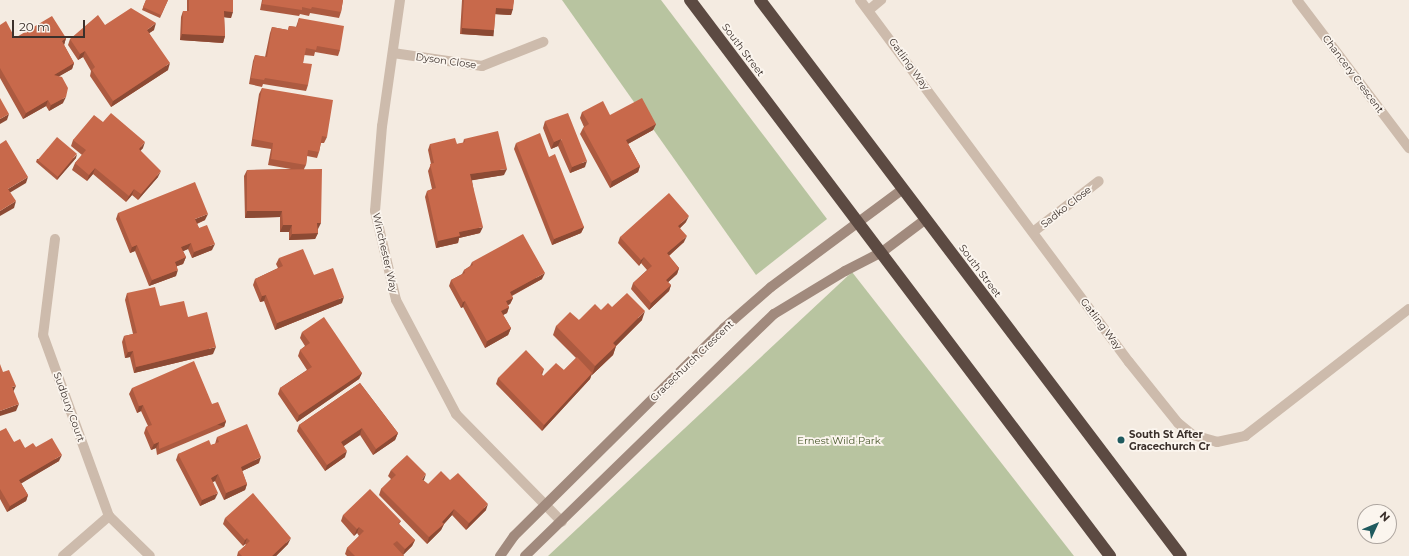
<!DOCTYPE html>
<style>
body{margin:0}
#map{position:relative;width:1409px;height:556px;overflow:hidden;background:#f4ebe1;font-family:Montserrat,sans-serif}
div>[style]{position:absolute}
.green>*{inset:0;background:#b8c4a0}
.street>*{height:10px;margin:-5px;padding:0 5px;transform-origin:5px;border-radius:5px;background:#cdbbac}
.secondary>*{height:10px;margin:-5px;padding:0 5px;transform-origin:5px;border-radius:5px;background:#a18a7d}
.highway>*{height:12px;margin:-6px;padding:0 6px;transform-origin:6px;border-radius:6px;background:#5c4a42}
.wall>*{inset:0;background:#ac5a40}
.shaded-wall>*{inset:0;background:#8c4a34;transform-origin:0 0}
.building>*{inset:0;background:#c8694b;transform-origin:0 0}
.dots>*{width:11px;height:11px;translate:-50% -50%;box-sizing:border-box;border:2px solid #fbf5ee;border-radius:50%}
span{translate:-50% -50%;white-space:nowrap;text-align:center;line-height:1.15;-webkit-text-stroke:3.5px #fbf5ee;paint-order:stroke}
.street-label{font-size:10px;color:#3b302b}
.poi-label{font-size:10px;color:#3b302b;font-weight:700}
.left{translate:0 -50%;text-align:left}
.park-label{font-size:10px;color:#4a5a2e}
.north{position:absolute;left:1357px;top:504px;width:40px;height:40px;box-sizing:border-box;background:#fbf5ee;border:1px solid #aea6a0;border-radius:50%;rotate:46deg;font-size:11px;font-weight:700;line-height:16px;text-align:center;color:#3b302b}
.north::after{content:'';display:block;margin:auto;width:14px;height:18px;background:#1f5a5e;clip-path:polygon(50% 0,100% 100%,50% 72%,0 100%)}
.scale{position:absolute;left:12px;top:20px;width:73px;height:18px;box-sizing:border-box;border:2px solid #3b302b;border-top:0;padding-left:5px;font-size:12px;line-height:14px;white-space:nowrap;color:#3b302b;-webkit-text-stroke:3px #fbf5ee;paint-order:stroke}
</style>
<div id="map">
<div class="green">
<div style="clip-path:polygon(562px 0,661px 0,827px 219px,756px 275px)"></div>
<div style="clip-path:polygon(852px 272px,1074px 556px,548px 556px)"></div>
</div>
<div class="street">
<div style="left:400px;top:0;width:127px;rotate:98.1deg"></div>
<div style="left:382px;top:126px;width:85px;rotate:94.7deg"></div>
<div style="left:375px;top:211px;width:91px;rotate:76.7deg"></div>
<div style="left:396px;top:300px;width:129px;rotate:62.2deg"></div>
<div style="left:456px;top:414px;width:151px;rotate:45.5deg"></div>
<div style="left:860px;top:0;width:451px;rotate:53.4deg"></div>
<div style="left:1129px;top:362px;width:78px;rotate:51.2deg"></div>
<div style="left:1178px;top:423px;width:19px;rotate:39deg"></div>
<div style="left:1193px;top:435px;width:25px;rotate:16deg"></div>
<div style="left:1217px;top:442px;width:29px;rotate:-12deg"></div>
<div style="left:1245px;top:436px;width:207px;rotate:-37.8deg"></div>
<div style="left:1297px;top:0;width:186px;rotate:52.9deg"></div>
<div style="left:869px;top:10px;width:16px;rotate:-40deg"></div>
<div style="left:393px;top:53px;width:90px;rotate:8.3deg"></div>
<div style="left:482px;top:66px;width:66px;rotate:-21.5deg"></div>
<div style="left:1033px;top:232px;width:83px;rotate:-37.7deg"></div>
<div style="left:55px;top:239px;width:97px;rotate:97.1deg"></div>
<div style="left:43px;top:335px;width:193px;rotate:70deg"></div>
<div style="left:109px;top:516px;width:57px;rotate:44.3deg"></div>
<div style="left:63px;top:556px;width:61px;rotate:-41deg"></div>
</div>
<div class="secondary">
<div style="left:500px;top:556px;width:24px;rotate:-55deg"></div>
<div style="left:514px;top:536px;width:296px;rotate:-44.7deg"></div>
<div style="left:724px;top:328px;width:62px;rotate:-41.1deg"></div>
<div style="left:771px;top:287px;width:164px;rotate:-36.6deg"></div>
<div style="left:525px;top:556px;width:347px;rotate:-44.2deg"></div>
<div style="left:774px;top:314px;width:83px;rotate:-31.2deg"></div>
<div style="left:845px;top:271px;width:42px;rotate:-27.2deg"></div>
<div style="left:882px;top:252px;width:55px;rotate:-36.9deg"></div>
</div>
<div class="highway">
<div style="left:690px;top:0;width:697px;rotate:52.93deg"></div>
<div style="left:760px;top:0;width:697px;rotate:52.87deg"></div>
</div>
<div class="wall">
<div style="clip-path:polygon(146px 0,168px 0,160px 18px,142px 10px)"></div>
<div style="clip-path:polygon(187px 0,233px 0,231px 18px,224px 17px,225px 36px,223px 43px,180px 40px,181px 17px,183px 11px,187px 11px)"></div>
<div style="clip-path:polygon(262px 0,343px 0,341px 12px,339px 18px,310px 13px,309px 16px,300px 14px,299px 16px,260px 10px)"></div>
<div style="clip-path:polygon(462px 0,514px 0,511px 15px,495px 14px,494px 30px,492px 36px,460px 34px)"></div>
<div style="clip-path:polygon(299px 18px,340px 50px,338px 56px,315px 52px,314px 56px,304px 55px,303px 63px,308px 85px,306px 91px,263px 84px,262px 87px,249px 84px,253px 61px,255px 55px,265px 57px,270px 33px,272px 27px,288px 30px,289px 26px,296px 27px)"></div>
<div style="clip-path:polygon(0 25px,15px 38px,66px 38px,64px 45px,74px 63px,72px 69px,59px 76px,63px 103px,49px 111px,46px 106px,23px 119px,0 78px)"></div>
<div style="clip-path:polygon(105px 25px,154px 30px,149px 33px,168px 70px,111px 107px,90px 76px,91px 71px,83px 57px,78px 60px,68px 45px,70px 39px)"></div>
<div style="clip-path:polygon(262px 88px,327px 137px,324px 143px,321px 143px,319px 152px,317px 158px,307px 156px,306px 165px,304px 169px,318px 229px,318px 233px,315px 239px,289px 240px,289px 232px,280px 232px,280px 217px,245px 218px,244px 176px,247px 170px,291px 169px,268px 165px,271px 149px,251px 146px,259px 94px)"></div>
<div style="clip-path:polygon(582px 112px,610px 115px,656px 124px,653px 130px,628px 144px,640px 166px,638px 172px,610px 188px,580px 134px,583px 128px,584px 127px,580px 118px)"></div>
<div style="clip-path:polygon(545px 121px,585px 167px,570px 173px,558px 146px,551px 149px,543px 128px)"></div>
<div style="clip-path:polygon(103px 122px,143px 148px,140px 150px,158px 177px,138px 200px,132px 195px,126px 202px,93px 174px,87px 181px,72px 170px,75px 163px,82px 155px,71px 146px,73px 140px)"></div>
<div style="clip-path:polygon(464px 139px,504px 175px,472px 180px,480px 233px,459px 238px,458px 243px,436px 248px,425px 197px,427px 191px,432px 189px,428px 171px,431px 164px,428px 150px,430px 144px,457px 144px,463px 143px)"></div>
<div style="clip-path:polygon(516px 143px,584px 227px,581px 233px,552px 245px,514px 149px)"></div>
<div style="clip-path:polygon(76px 158px,57px 180px,36px 162px,37px 159px)"></div>
<div style="clip-path:polygon(118px 213px,205px 220px,197px 224px,199px 228px,212px 250px,192px 258px,188px 249px,183px 251px,186px 257px,183px 264px,177px 266px,176px 276px,149px 286px,135px 251px,130px 253px,116px 219px)"></div>
<div style="clip-path:polygon(686px 222px,680px 228px,684px 242px,669px 256px,679px 268px,677px 274px,668px 282px,671px 285px,669px 291px,649px 310px,631px 289px,633px 283px,647px 270px,641px 263px,639px 266px,618px 243px,620px 237px)"></div>
<div style="clip-path:polygon(279px 258px,314px 275px,342px 303px,275px 330px,264px 301px,260px 302px,253px 285px,255px 279px,278px 268px,276px 264px)"></div>
<div style="clip-path:polygon(472px 262px,542px 279px,512px 296px,513px 298px,510px 304px,508px 305px,509px 307px,507px 313px,503px 315px,511px 328px,508px 335px,485px 348px,463px 307px,461px 308px,449px 286px,451px 280px,462px 274px,464px 270px,470px 266px)"></div>
<div style="clip-path:polygon(127px 293px,188px 317px,213px 354px,134px 373px,130px 357px,125px 358px,122px 342px,124px 336px,133px 334px,125px 300px)"></div>
<div style="clip-path:polygon(612px 307px,642px 320px,616px 346px,613px 355px,592px 375px,592px 374px,590px 379px,542px 431px,496px 384px,498px 378px,544px 369px,542px 375px,543px 376px,564px 370px,576px 358px,553px 335px,556px 326px,579px 320px,601px 310px)"></div>
<div style="clip-path:polygon(302px 332px,362px 373px,359px 379px,297px 422px,278px 394px,280px 388px,307px 370px,298px 356px,300px 350px,305px 346px,300px 338px)"></div>
<div style="clip-path:polygon(360px 383px,398px 433px,395px 440px,373px 455px,360px 435px,344px 446px,345px 457px,325px 471px,297px 431px,299px 425px)"></div>
<div style="clip-path:polygon(132px 388px,212px 404px,226px 421px,224px 427px,157px 455px,156px 448px,151px 450px,144px 433px,146px 427px,148px 426px,141px 411px,137px 413px,129px 394px)"></div>
<div style="clip-path:polygon(0 431px,14px 442px,25px 448px,36px 447px,59px 461px,21px 483px,28px 495px,26px 501px,7px 512px,0 499px)"></div>
<div style="clip-path:polygon(217px 437px,259px 463px,242px 471px,247px 484px,245px 490px,224px 500px,215px 481px,213px 482px,215px 499px,200px 506px,176px 460px,178px 454px,211px 445px,215px 444px)"></div>
<div style="clip-path:polygon(391px 470px,424px 481px,428px 484px,450px 480px,486px 510px,466px 530px,452px 515px,444px 524px,441px 530px,427px 544px,379px 495px,381px 489px,391px 479px,388px 476px)"></div>
<div style="clip-path:polygon(343px 515px,401px 521px,399px 524px,415px 540px,412px 546px,403px 555px,404px 556px,347px 556px,345px 554px,347px 548px,359px 536px,357px 533px,354px 536px,341px 521px)"></div>
<div style="clip-path:polygon(225px 518px,288px 544px,276px 556px,237px 556px,238px 552px,246px 545px,245px 544px,243px 546px,223px 524px)"></div>
</div>
<div class="shaded-wall">
<div style="clip-path:polygon(496px 8px,513px 9px,511px 15px,493px 14px)"></div>
<div style="clip-path:polygon(224px 11px,233px 12px,231px 18px,222px 17px)"></div>
<div style="clip-path:polygon(156px 23px,154px 30px,145px 36px,147px 30px)"></div>
<div style="left:462px;top:28px;width:32px;height:6px;rotate:4deg"></div>
<div style="clip-path:polygon(182px 34px,225px 36px,223px 43px,180px 40px)"></div>
<div style="clip-path:polygon(66px 38px,64px 45px,59px 47px,62px 41px)"></div>
<div style="clip-path:polygon(85px 51px,83px 57px,78px 60px,80px 54px)"></div>
<div style="clip-path:polygon(74px 63px,72px 69px,51px 81px,54px 75px)"></div>
<div style="clip-path:polygon(170px 63px,168px 70px,111px 107px,113px 101px)"></div>
<div style="clip-path:polygon(66px 97px,63px 103px,49px 111px,51px 105px)"></div>
<div style="clip-path:polygon(48px 100px,46px 106px,23px 119px,26px 113px)"></div>
<div style="clip-path:polygon(9px 114px,7px 120px,0 124px,0 119px)"></div>
<div style="clip-path:polygon(656px 124px,653px 130px,624px 146px,626px 140px)"></div>
<div style="clip-path:polygon(561px 139px,558px 146px,551px 149px,554px 142px)"></div>
<div style="clip-path:polygon(145px 142px,143px 148px,137px 155px,139px 149px)"></div>
<div style="clip-path:polygon(77px 154px,76px 158px,57px 180px,58px 177px)"></div>
<div style="clip-path:polygon(587px 161px,585px 167px,570px 173px,572px 167px)"></div>
<div style="clip-path:polygon(640px 166px,638px 172px,610px 188px,612px 181px)"></div>
<div style="clip-path:polygon(95px 168px,93px 174px,87px 181px,89px 175px)"></div>
<div style="clip-path:polygon(507px 169px,504px 175px,468px 181px,470px 174px)"></div>
<div style="clip-path:polygon(161px 171px,158px 177px,138px 200px,141px 194px)"></div>
<div style="clip-path:polygon(28px 177px,26px 183px,6px 195px,8px 189px)"></div>
<div style="clip-path:polygon(134px 189px,132px 195px,126px 202px,129px 196px)"></div>
<div style="clip-path:polygon(16px 201px,14px 208px,0 216px,0 211px)"></div>
<div style="clip-path:polygon(247px 211px,282px 211px,280px 217px,245px 218px)"></div>
<div style="clip-path:polygon(208px 214px,205px 220px,193px 225px,195px 219px)"></div>
<div style="clip-path:polygon(689px 216px,686px 222px,676px 232px,678px 226px)"></div>
<div style="clip-path:polygon(317px 223px,321px 223px,318px 229px,315px 229px)"></div>
<div style="clip-path:polygon(283px 225px,292px 225px,289px 232px,280px 232px)"></div>
<div style="clip-path:polygon(483px 227px,480px 233px,459px 238px,458px 243px,436px 248px,438px 241px,459px 232px)"></div>
<div style="clip-path:polygon(584px 227px,581px 233px,552px 245px,554px 239px)"></div>
<div style="clip-path:polygon(318px 233px,315px 239px,289px 240px,292px 234px)"></div>
<div style="clip-path:polygon(687px 236px,684px 242px,665px 259px,667px 253px)"></div>
<div style="clip-path:polygon(191px 243px,188px 249px,179px 253px,181px 247px)"></div>
<div style="clip-path:polygon(215px 244px,212px 250px,192px 258px,194px 252px)"></div>
<div style="clip-path:polygon(137px 245px,135px 251px,130px 253px,132px 247px)"></div>
<div style="clip-path:polygon(186px 257px,183px 264px,172px 268px,175px 262px)"></div>
<div style="clip-path:polygon(644px 257px,641px 263px,639px 266px,641px 260px)"></div>
<div style="clip-path:polygon(679px 268px,677px 274px,664px 286px,666px 280px)"></div>
<div style="clip-path:polygon(178px 270px,176px 276px,149px 286px,152px 280px)"></div>
<div style="clip-path:polygon(545px 273px,542px 279px,507px 298px,510px 292px)"></div>
<div style="clip-path:polygon(671px 285px,669px 291px,649px 310px,651px 303px)"></div>
<div style="clip-path:polygon(266px 295px,264px 301px,260px 302px,262px 296px)"></div>
<div style="clip-path:polygon(344px 297px,342px 303px,275px 330px,277px 323px)"></div>
<div style="clip-path:polygon(513px 298px,510px 304px,504px 307px,506px 301px)"></div>
<div style="clip-path:polygon(465px 301px,463px 307px,461px 308px,463px 302px)"></div>
<div style="clip-path:polygon(509px 307px,507px 313px,499px 317px,501px 311px)"></div>
<div style="clip-path:polygon(645px 311px,642px 320px,616px 346px,613px 355px,592px 375px,595px 366px,613px 343px)"></div>
<div style="clip-path:polygon(511px 328px,508px 335px,485px 348px,487px 341px)"></div>
<div style="clip-path:polygon(216px 347px,213px 354px,134px 373px,136px 367px)"></div>
<div style="clip-path:polygon(133px 351px,130px 357px,125px 358px,128px 352px)"></div>
<div style="clip-path:polygon(362px 373px,359px 379px,297px 422px,299px 415px)"></div>
<div style="clip-path:polygon(592px 373px,590px 379px,542px 431px,544px 425px)"></div>
<div style="clip-path:polygon(16px 386px,13px 392px,12px 387px)"></div>
<div style="clip-path:polygon(19px 404px,16px 411px,0 416px,0 411px)"></div>
<div style="clip-path:polygon(143px 405px,141px 411px,137px 413px,139px 406px)"></div>
<div style="left:226px;top:421px;width:6px;height:73px;rotate:108deg"></div>
<div style="clip-path:polygon(362px 428px,360px 435px,339px 449px,341px 442px)"></div>
<div style="clip-path:polygon(398px 433px,395px 440px,373px 455px,376px 449px)"></div>
<div style="clip-path:polygon(159px 442px,156px 448px,151px 450px,154px 444px)"></div>
<div style="clip-path:polygon(347px 451px,345px 457px,325px 471px,327px 465px)"></div>
<div style="clip-path:polygon(62px 455px,59px 461px,17px 486px,19px 480px)"></div>
<div style="clip-path:polygon(261px 457px,259px 463px,238px 473px,241px 467px)"></div>
<div style="clip-path:polygon(218px 474px,215px 481px,208px 484px,211px 478px)"></div>
<div style="clip-path:polygon(426px 474px,424px 480px,419px 485px,422px 479px)"></div>
<div style="clip-path:polygon(247px 484px,245px 490px,224px 500px,226px 493px)"></div>
<div style="clip-path:polygon(218px 493px,215px 499px,200px 506px,202px 500px)"></div>
<div style="clip-path:polygon(28px 495px,26px 501px,7px 512px,10px 506px)"></div>
<div style="clip-path:polygon(488px 504px,486px 510px,466px 530px,469px 523px)"></div>
<div style="clip-path:polygon(454px 509px,452px 515px,444px 524px,441px 530px,427px 544px,429px 537px,442px 522px)"></div>
<div style="clip-path:polygon(359px 527px,357px 533px,354px 536px,357px 529px)"></div>
<div style="clip-path:polygon(247px 538px,245px 544px,243px 546px,245px 540px)"></div>
<div style="clip-path:polygon(291px 538px,288px 544px,276px 556px,272px 556px)"></div>
<div style="clip-path:polygon(415px 540px,412px 546px,403px 555px,405px 549px)"></div>
</div>
<div class="building">
<div style="clip-path:polygon(146px 0,168px 0,161px 15px,143px 7px)"></div>
<div style="clip-path:polygon(189px 0,233px 0,233px 12px,224px 11px,225px 36px,182px 34px,183px 11px,189px 11px)"></div>
<div style="clip-path:polygon(263px 0,343px 0,341px 12px,312px 7px,311px 9px,302px 7px,302px 10px,262px 4px)"></div>
<div style="clip-path:polygon(464px 0,514px 0,513px 9px,496px 8px,494px 30px,462px 28px)"></div>
<div style="clip-path:polygon(131px 8px,156px 23px,147px 30px,170px 63px,113px 101px,92px 70px,95px 67px,85px 51px,80px 54px,70px 39px,98px 15px,105px 25px)"></div>
<div style="clip-path:polygon(52px 16px,66px 38px,62px 41px,74px 63px,54px 75px,62px 77px,68px 88px,66px 97px,51px 105px,48px 100px,26px 113px,0 68px,0 25px,6px 21px,15px 38px)"></div>
<div style="clip-path:polygon(299px 18px,344px 26px,340px 50px,317px 46px,316px 50px,306px 48px,303px 63px,312px 64px,308px 85px,265px 78px,264px 80px,251px 78px,255px 55px,267px 57px,272px 27px,288px 30px,289px 26px,297px 27px)"></div>
<div style="clip-path:polygon(262px 88px,333px 100px,327px 137px,322px 136px,319px 152px,308px 150px,306px 165px,271px 159px,273px 143px,253px 139px)"></div>
<div style="clip-path:polygon(0 98px,9px 114px,0 119px)"></div>
<div style="clip-path:polygon(642px 98px,656px 124px,626px 140px,640px 166px,612px 181px,583px 128px,589px 124px,582px 112px,603px 101px,610px 115px)"></div>
<div style="clip-path:polygon(111px 113px,145px 142px,139px 149px,161px 171px,141px 194px,134px 189px,129px 196px,95px 168px,89px 175px,75px 163px,86px 150px,73px 140px,94px 115px,103px 122px)"></div>
<div style="clip-path:polygon(568px 113px,587px 161px,572px 167px,561px 139px,554px 142px,545px 121px)"></div>
<div style="clip-path:polygon(498px 131px,507px 169px,470px 174px,483px 227px,459px 232px,460px 236px,438px 241px,427px 191px,436px 188px,430px 164px,434px 163px,430px 144px,455px 138px,457px 144px,465px 142px,464px 139px)"></div>
<div style="clip-path:polygon(540px 133px,549px 157px,555px 154px,584px 227px,554px 239px,516px 143px)"></div>
<div style="left:57px;top:137px;width:26px;height:30px;rotate:40deg"></div>
<div style="clip-path:polygon(6px 140px,28px 177px,8px 189px,16px 201px,0 211px,0 144px)"></div>
<div style="clip-path:polygon(322px 169px,321px 223px,317px 223px,318px 233px,292px 234px,292px 225px,283px 225px,282px 211px,247px 211px,247px 170px)"></div>
<div style="clip-path:polygon(195px 182px,208px 214px,195px 219px,199px 228px,207px 225px,215px 244px,194px 252px,191px 243px,181px 247px,186px 257px,175px 262px,178px 270px,152px 280px,137px 245px,132px 247px,118px 213px)"></div>
<div style="clip-path:polygon(669px 193px,689px 216px,678px 226px,687px 236px,667px 253px,679px 268px,666px 280px,671px 285px,651px 303px,633px 283px,652px 266px,644px 257px,641px 260px,620px 237px)"></div>
<div style="clip-path:polygon(523px 234px,545px 273px,510px 292px,513px 298px,506px 301px,509px 307px,501px 311px,511px 328px,487px 341px,465px 301px,463px 302px,451px 280px,465px 273px,464px 270px,473px 265px,472px 262px)"></div>
<div style="clip-path:polygon(303px 249px,314px 275px,333px 268px,344px 297px,277px 323px,266px 295px,262px 296px,255px 279px,283px 266px,279px 258px)"></div>
<div style="clip-path:polygon(155px 287px,160px 306px,184px 301px,188px 317px,207px 312px,216px 347px,136px 367px,133px 351px,128px 352px,124px 336px,137px 333px,127px 293px)"></div>
<div style="clip-path:polygon(627px 293px,645px 311px,613px 343px,616px 346px,595px 366px,556px 326px,570px 312px,579px 320px,595px 304px,601px 310px,608px 303px,612px 307px)"></div>
<div style="clip-path:polygon(324px 317px,362px 373px,299px 415px,280px 388px,312px 367px,300px 350px,310px 343px,302px 332px)"></div>
<div style="clip-path:polygon(526px 350px,544px 369px,541px 373px,543px 376px,556px 363px,564px 370px,577px 357px,592px 373px,544px 425px,498px 378px)"></div>
<div style="clip-path:polygon(194px 361px,212px 404px,218px 402px,226px 421px,159px 449px,159px 442px,154px 444px,146px 427px,152px 425px,143px 405px,139px 406px,132px 388px)"></div>
<div style="clip-path:polygon(0 364px,3px 372px,9px 370px,16px 386px,12px 387px,19px 404px,0 411px)"></div>
<div style="clip-path:polygon(360px 383px,398px 433px,376px 449px,362px 428px,341px 442px,347px 451px,327px 465px,299px 425px)"></div>
<div style="clip-path:polygon(247px 424px,261px 457px,241px 467px,247px 484px,226px 493px,218px 474px,211px 478px,218px 493px,202px 500px,178px 454px,209px 440px,211px 445px,219px 442px,217px 437px)"></div>
<div style="clip-path:polygon(6px 428px,14px 442px,20px 439px,25px 448px,33px 443px,36px 447px,52px 438px,62px 455px,19px 480px,28px 495px,10px 506px,0 489px,0 431px)"></div>
<div style="clip-path:polygon(407px 455px,426px 474px,422px 479px,428px 484px,441px 471px,450px 480px,458px 473px,488px 504px,469px 523px,454px 509px,442px 522px,444px 524px,429px 537px,381px 489px,396px 475px,391px 470px)"></div>
<div style="clip-path:polygon(370px 489px,401px 521px,398px 523px,415px 540px,405px 549px,397px 541px,393px 544px,404px 556px,355px 556px,347px 548px,364px 531px,359px 527px,357px 529px,343px 515px)"></div>
<div style="clip-path:polygon(253px 493px,291px 538px,272px 556px,242px 556px,238px 552px,250px 541px,247px 538px,245px 540px,225px 518px)"></div>
</div>
<div class="dots">
<div style="left:1121px;top:440px;background:#1f5a5e"></div>
</div>
<div class="street-label">
<span style="left:743px;top:50px;rotate:53deg">South Street</span>
<span style="left:446px;top:61px;rotate:8deg">Dyson Close</span>
<span style="left:909px;top:64px;rotate:54deg">Gatling Way</span>
<span style="left:1353px;top:74px;rotate:53deg">Chancery Crescent</span>
<span style="left:1066px;top:207px;rotate:-38deg">Sadko Close</span>
<span style="left:385px;top:253px;rotate:77deg">Winchester Way</span>
<span style="left:980px;top:271px;rotate:53deg">South Street</span>
<span style="left:1101px;top:324px;rotate:53deg">Gatling Way</span>
<span style="left:692px;top:361px;rotate:-44deg">Gracechurch Crescent</span>
<span style="left:69px;top:407px;rotate:70deg">Sudbury Court</span>
</div>
<div class="poi-label">
<span class="left" style="left:1129px;top:440px">South St After<br>Gracechurch Cr</span>
</div>
<div class="park-label">
<span style="left:839px;top:441px">Ernest Wild Park</span>
</div>
<div class="north">N</div>
<div class="scale">20 m</div>
</div>
